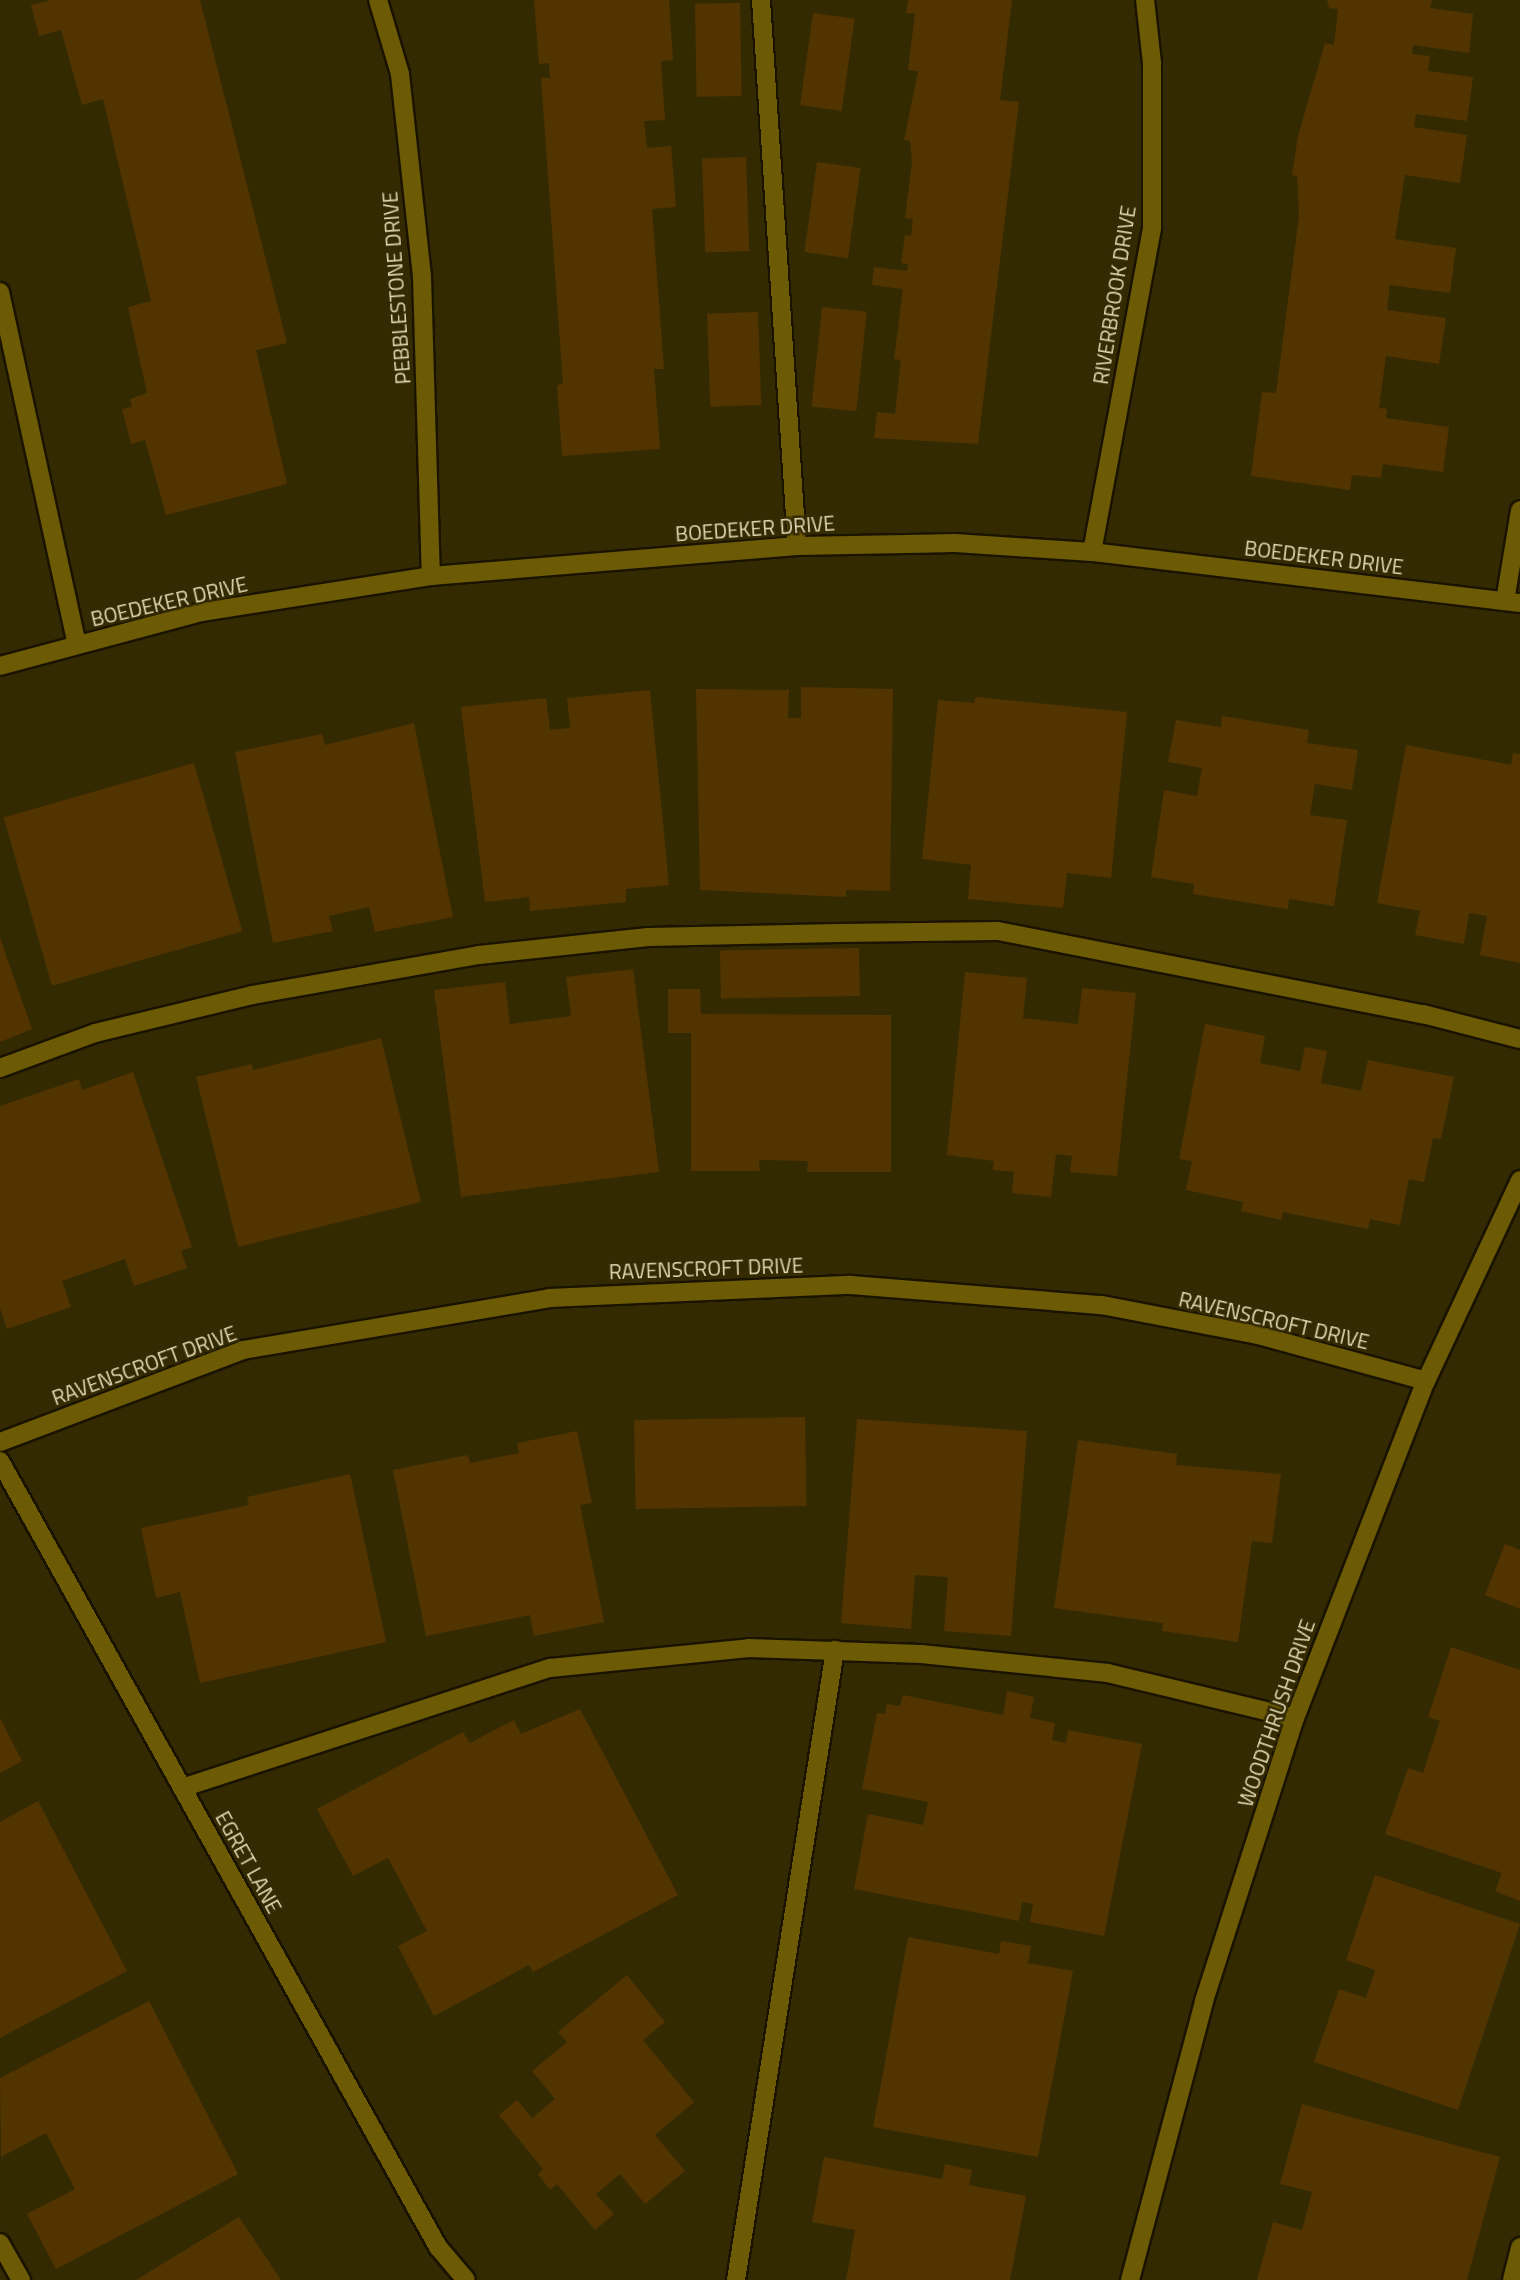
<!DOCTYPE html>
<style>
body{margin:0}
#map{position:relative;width:1520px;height:2280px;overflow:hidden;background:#342a02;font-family:"Titillium Web",sans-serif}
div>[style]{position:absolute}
.building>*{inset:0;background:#523400;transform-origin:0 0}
.roads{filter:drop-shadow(2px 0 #191300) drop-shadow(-2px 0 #191300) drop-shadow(0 2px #191300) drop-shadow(0 -2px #191300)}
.service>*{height:18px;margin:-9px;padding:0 9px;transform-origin:9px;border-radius:9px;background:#6c5a05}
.minor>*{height:18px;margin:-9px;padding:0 9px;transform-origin:9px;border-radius:9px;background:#6c5a05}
.tertiary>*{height:18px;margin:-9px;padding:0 9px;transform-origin:9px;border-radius:9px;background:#6c5a05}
span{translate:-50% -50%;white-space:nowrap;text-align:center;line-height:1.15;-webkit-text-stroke:5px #342a02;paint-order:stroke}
.street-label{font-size:21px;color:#e2d9b6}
</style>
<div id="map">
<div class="building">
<div style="clip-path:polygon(51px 0,200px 0,287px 343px,256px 350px,287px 484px,166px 515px,145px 440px,131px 444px,122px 409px,132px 407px,130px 399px,147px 393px,128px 307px,151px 301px,103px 99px,82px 105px,61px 30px,39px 36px,31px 5px)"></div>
<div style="clip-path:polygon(534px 0,669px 0,673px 60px,661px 61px,665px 120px,644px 121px,647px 148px,671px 146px,676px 207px,652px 209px,664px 369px,654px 369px,660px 449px,562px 456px,557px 385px,563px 384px,541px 78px,550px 78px,549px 63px,539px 64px)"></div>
<div style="clip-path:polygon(908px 0,1012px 0,1000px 100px,1019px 102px,978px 444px,874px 438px,877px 412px,895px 414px,901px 360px,894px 359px,903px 289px,872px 285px,874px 267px,907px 271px,908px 264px,901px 263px,905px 235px,911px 236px,913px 219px,905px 218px,912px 162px,910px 141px,904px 140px,918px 71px,908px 70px,915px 14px,906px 13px)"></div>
<div style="clip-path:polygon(1327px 0,1432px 0,1430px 8px,1473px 14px,1469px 53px,1413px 45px,1412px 54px,1430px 56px,1428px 71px,1473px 77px,1467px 121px,1416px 114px,1414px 127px,1467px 135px,1460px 183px,1405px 175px,1395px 239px,1456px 248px,1450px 293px,1390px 285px,1387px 310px,1446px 318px,1439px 364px,1386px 356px,1379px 408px,1387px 409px,1386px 418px,1449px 427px,1443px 472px,1383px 464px,1381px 478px,1352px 475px,1350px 490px,1251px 476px,1262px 392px,1276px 393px,1299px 216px,1297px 176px,1292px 175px,1298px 136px,1325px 43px,1334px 45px,1338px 9px,1329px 8px)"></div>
<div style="left:740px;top:3px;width:93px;height:45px;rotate:89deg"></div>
<div style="left:813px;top:13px;width:42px;height:93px;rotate:8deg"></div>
<div style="left:746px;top:157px;width:94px;height:44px;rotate:88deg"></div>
<div style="left:817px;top:162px;width:44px;height:91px;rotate:8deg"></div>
<div style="left:822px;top:307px;width:45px;height:100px;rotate:6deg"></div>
<div style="left:758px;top:312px;width:93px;height:51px;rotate:88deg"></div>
<div style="clip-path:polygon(801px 687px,893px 689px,890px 891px,846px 890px,846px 897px,700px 890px,696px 689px,789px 690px,788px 718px,801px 718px)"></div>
<div style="clip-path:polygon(650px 690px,669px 885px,626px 889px,626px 902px,530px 911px,529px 897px,485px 902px,461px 707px,546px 698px,550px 730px,570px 728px,567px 698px)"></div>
<div style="clip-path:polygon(976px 697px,1127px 712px,1111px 878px,1067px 873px,1063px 908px,968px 899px,971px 865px,922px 859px,938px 700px,974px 703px)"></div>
<div style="clip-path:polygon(1222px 716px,1309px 730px,1307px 743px,1358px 750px,1352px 790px,1315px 784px,1310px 815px,1347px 820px,1334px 906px,1289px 899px,1288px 909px,1193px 894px,1194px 884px,1151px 877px,1164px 790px,1197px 796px,1202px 768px,1168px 762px,1176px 720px,1221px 727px)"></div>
<div style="clip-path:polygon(414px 723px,453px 917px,375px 932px,369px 907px,329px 916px,333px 931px,273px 943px,235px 752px,322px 734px,325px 745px)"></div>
<div style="clip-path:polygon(1406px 745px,1511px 765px,1513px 753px,1520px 754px,1520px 963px,1480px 955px,1487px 916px,1469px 913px,1464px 944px,1415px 935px,1420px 911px,1377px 903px)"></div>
<div style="left:194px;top:763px;width:175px;height:198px;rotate:74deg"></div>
<div style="clip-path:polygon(0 938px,32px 1029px,0 1042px)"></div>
<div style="left:859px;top:948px;width:48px;height:139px;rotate:89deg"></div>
<div style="clip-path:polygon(633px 969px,659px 1172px,461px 1197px,434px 990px,505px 982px,510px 1024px,571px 1016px,566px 977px)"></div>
<div style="clip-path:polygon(965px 972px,1027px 978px,1023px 1018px,1078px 1024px,1082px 988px,1136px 993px,1117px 1176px,1070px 1172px,1072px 1156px,1056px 1154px,1051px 1197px,1012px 1193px,1014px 1172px,993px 1170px,994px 1161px,947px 1155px)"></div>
<div style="clip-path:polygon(668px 989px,700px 989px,701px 1014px,891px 1015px,891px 1172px,807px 1172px,808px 1161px,759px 1160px,760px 1171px,691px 1171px,691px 1033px,668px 1033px)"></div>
<div style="clip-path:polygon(1205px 1024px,1265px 1036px,1260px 1063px,1300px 1071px,1305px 1047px,1327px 1051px,1321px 1083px,1361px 1091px,1368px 1060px,1454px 1077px,1441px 1139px,1433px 1138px,1424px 1182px,1409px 1179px,1400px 1225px,1370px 1219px,1368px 1229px,1283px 1212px,1281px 1220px,1241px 1211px,1243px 1202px,1186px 1190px,1192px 1161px,1179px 1159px)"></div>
<div style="clip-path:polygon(381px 1038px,421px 1202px,238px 1247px,196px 1077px,252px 1064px,253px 1070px)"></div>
<div style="clip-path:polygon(133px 1072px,192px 1247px,181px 1251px,187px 1268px,134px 1286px,125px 1259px,62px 1281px,71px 1307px,7px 1329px,0 1308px,0 1106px,79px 1079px,82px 1090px)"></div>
<div style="left:805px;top:1417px;width:89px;height:171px;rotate:89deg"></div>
<div style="clip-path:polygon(857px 1419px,1027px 1431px,1011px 1636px,944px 1631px,948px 1577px,915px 1575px,911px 1629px,841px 1623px)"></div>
<div style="clip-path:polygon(577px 1431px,592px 1503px,580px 1505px,604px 1622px,534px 1636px,530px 1615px,426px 1636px,393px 1470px,468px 1455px,470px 1463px,519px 1453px,517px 1443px)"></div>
<div style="clip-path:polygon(1078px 1440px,1177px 1454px,1176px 1465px,1281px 1474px,1272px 1543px,1252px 1541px,1238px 1642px,1162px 1631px,1163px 1623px,1054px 1608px)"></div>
<div style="clip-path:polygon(350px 1474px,386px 1642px,200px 1683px,180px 1592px,156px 1598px,141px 1528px,249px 1505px,247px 1497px)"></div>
<div style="clip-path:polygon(1505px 1544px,1520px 1550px,1520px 1609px,1485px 1595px)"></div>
<div style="clip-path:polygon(1451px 1647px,1520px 1670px,1520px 1901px,1495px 1891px,1502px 1873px,1385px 1834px,1408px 1768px,1423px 1773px,1440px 1721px,1428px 1717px)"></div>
<div style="clip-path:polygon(1007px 1691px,1034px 1697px,1030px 1718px,1055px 1723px,1052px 1740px,1066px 1743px,1068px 1730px,1142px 1744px,1104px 1936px,1030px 1922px,1033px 1904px,1022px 1902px,1019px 1921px,854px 1889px,868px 1814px,923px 1825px,928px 1802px,862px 1789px,877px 1713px,885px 1714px,887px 1704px,900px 1706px,903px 1695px,1003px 1715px)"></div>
<div style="clip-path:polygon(580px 1709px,678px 1895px,533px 1972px,529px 1965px,434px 2016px,398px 1946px,427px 1931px,388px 1858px,353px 1876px,317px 1809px,463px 1732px,470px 1743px,514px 1720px,521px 1734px)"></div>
<div style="clip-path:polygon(0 1718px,22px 1761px,0 1773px)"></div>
<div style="clip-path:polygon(38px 1801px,127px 1971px,0 2038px,0 1822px)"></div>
<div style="clip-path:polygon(1375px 1875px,1520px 1924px,1458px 2110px,1314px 2062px,1339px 1989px,1366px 1998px,1375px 1970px,1346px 1960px)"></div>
<div style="clip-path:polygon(908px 1937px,999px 1954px,1001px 1941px,1031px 1946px,1028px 1963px,1073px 1971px,1038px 2157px,873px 2127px)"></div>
<div style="clip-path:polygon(627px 1975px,665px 2022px,643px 2040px,694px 2102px,655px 2135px,685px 2171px,645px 2204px,620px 2174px,596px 2194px,614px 2214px,595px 2230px,557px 2184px,550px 2190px,538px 2174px,543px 2169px,499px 2115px,517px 2100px,532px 2118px,555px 2099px,532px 2071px,567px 2042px,558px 2032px)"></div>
<div style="clip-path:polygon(149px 2001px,238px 2174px,56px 2269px,27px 2214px,75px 2189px,46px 2133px,1px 2157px,0 2078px)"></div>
<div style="clip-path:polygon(1302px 2104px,1500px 2157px,1467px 2280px,1257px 2280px,1273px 2222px,1302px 2230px,1312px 2192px,1280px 2184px)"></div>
<div style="clip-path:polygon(824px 2157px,942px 2179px,945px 2164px,972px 2170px,969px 2185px,1026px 2196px,1010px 2280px,846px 2280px,855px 2230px,812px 2222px)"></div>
<div style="clip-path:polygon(239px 2217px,281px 2280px,136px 2280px)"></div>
</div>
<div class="roads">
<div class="service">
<div style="left:761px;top:0;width:547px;rotate:86.23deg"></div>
<div style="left:0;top:292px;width:361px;rotate:77.7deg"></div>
<div style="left:1505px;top:601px;width:92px;rotate:-80.6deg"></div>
<div style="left:0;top:1068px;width:101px;rotate:-20.2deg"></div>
<div style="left:95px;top:1033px;width:162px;rotate:-13.6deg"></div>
<div style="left:252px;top:995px;width:230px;rotate:-10deg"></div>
<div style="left:479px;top:955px;width:170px;rotate:-6.1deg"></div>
<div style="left:648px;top:937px;width:190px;rotate:-1.2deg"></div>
<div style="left:838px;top:933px;width:160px;rotate:-0.7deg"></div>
<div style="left:998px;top:931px;width:433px;rotate:11.1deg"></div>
<div style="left:1423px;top:1014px;width:100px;rotate:14.5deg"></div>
<div style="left:182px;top:1788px;width:387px;rotate:-18.1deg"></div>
<div style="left:550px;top:1668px;width:200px;rotate:-5.7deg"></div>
<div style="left:749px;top:1648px;width:172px;rotate:2deg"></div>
<div style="left:921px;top:1654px;width:188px;rotate:5.8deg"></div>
<div style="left:1108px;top:1673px;width:192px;rotate:13.5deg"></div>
<div style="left:0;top:2243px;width:43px;rotate:60.4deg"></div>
<div style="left:736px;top:2280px;width:638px;rotate:-81.07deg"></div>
<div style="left:1512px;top:2280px;width:34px;rotate:-76deg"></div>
</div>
<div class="minor">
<div style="left:378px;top:0;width:77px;rotate:73.4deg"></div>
<div style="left:400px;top:74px;width:204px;rotate:83.8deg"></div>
<div style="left:422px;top:277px;width:299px;rotate:88.3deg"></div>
<div style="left:1092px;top:552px;width:330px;rotate:-79.5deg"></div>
<div style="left:1152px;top:228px;width:165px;rotate:-90deg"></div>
<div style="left:1152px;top:63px;width:63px;rotate:-96.3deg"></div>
<div style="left:0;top:1442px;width:260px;rotate:-20.7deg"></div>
<div style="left:243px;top:1350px;width:310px;rotate:-9.6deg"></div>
<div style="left:549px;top:1298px;width:302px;rotate:-2.5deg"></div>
<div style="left:851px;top:1285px;width:252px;rotate:4.6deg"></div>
<div style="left:1102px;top:1305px;width:159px;rotate:10.9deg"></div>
<div style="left:1258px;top:1335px;width:174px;rotate:15.3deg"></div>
<div style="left:0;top:1461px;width:900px;rotate:60.87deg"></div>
<div style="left:438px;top:2247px;width:43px;rotate:49.7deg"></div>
<div style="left:1130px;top:2280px;width:289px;rotate:-75.1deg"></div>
<div style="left:1204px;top:2001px;width:297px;rotate:-72.2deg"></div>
<div style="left:1295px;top:1718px;width:362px;rotate:-68.8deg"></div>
<div style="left:1426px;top:1381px;width:222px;rotate:-64.9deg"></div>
</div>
<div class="tertiary">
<div style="left:0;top:666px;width:209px;rotate:-15deg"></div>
<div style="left:202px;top:612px;width:232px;rotate:-8.9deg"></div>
<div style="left:431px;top:576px;width:367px;rotate:-4.7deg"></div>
<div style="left:797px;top:546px;width:158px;rotate:-1.1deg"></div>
<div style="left:955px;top:543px;width:137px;rotate:3.8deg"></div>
<div style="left:1092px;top:552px;width:431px;rotate:6.8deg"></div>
</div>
</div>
<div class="street-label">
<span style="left:396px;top:288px;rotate:-94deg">PEBBLESTONE DRIVE</span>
<span style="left:1114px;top:295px;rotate:-81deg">RIVERBROOK DRIVE</span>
<span style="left:755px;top:528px;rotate:-4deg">BOEDEKER DRIVE</span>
<span style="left:1324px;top:557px;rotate:7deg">BOEDEKER DRIVE</span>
<span style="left:169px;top:601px;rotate:-13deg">BOEDEKER DRIVE</span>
<span style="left:706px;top:1268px;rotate:-2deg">RAVENSCROFT DRIVE</span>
<span style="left:1274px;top:1320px;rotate:13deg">RAVENSCROFT DRIVE</span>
<span style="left:144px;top:1365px;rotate:-20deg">RAVENSCROFT DRIVE</span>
<span style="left:1276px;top:1713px;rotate:-71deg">WOODTHRUSH DRIVE</span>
<span style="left:249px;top:1862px;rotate:61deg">EGRET LANE</span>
</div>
</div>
